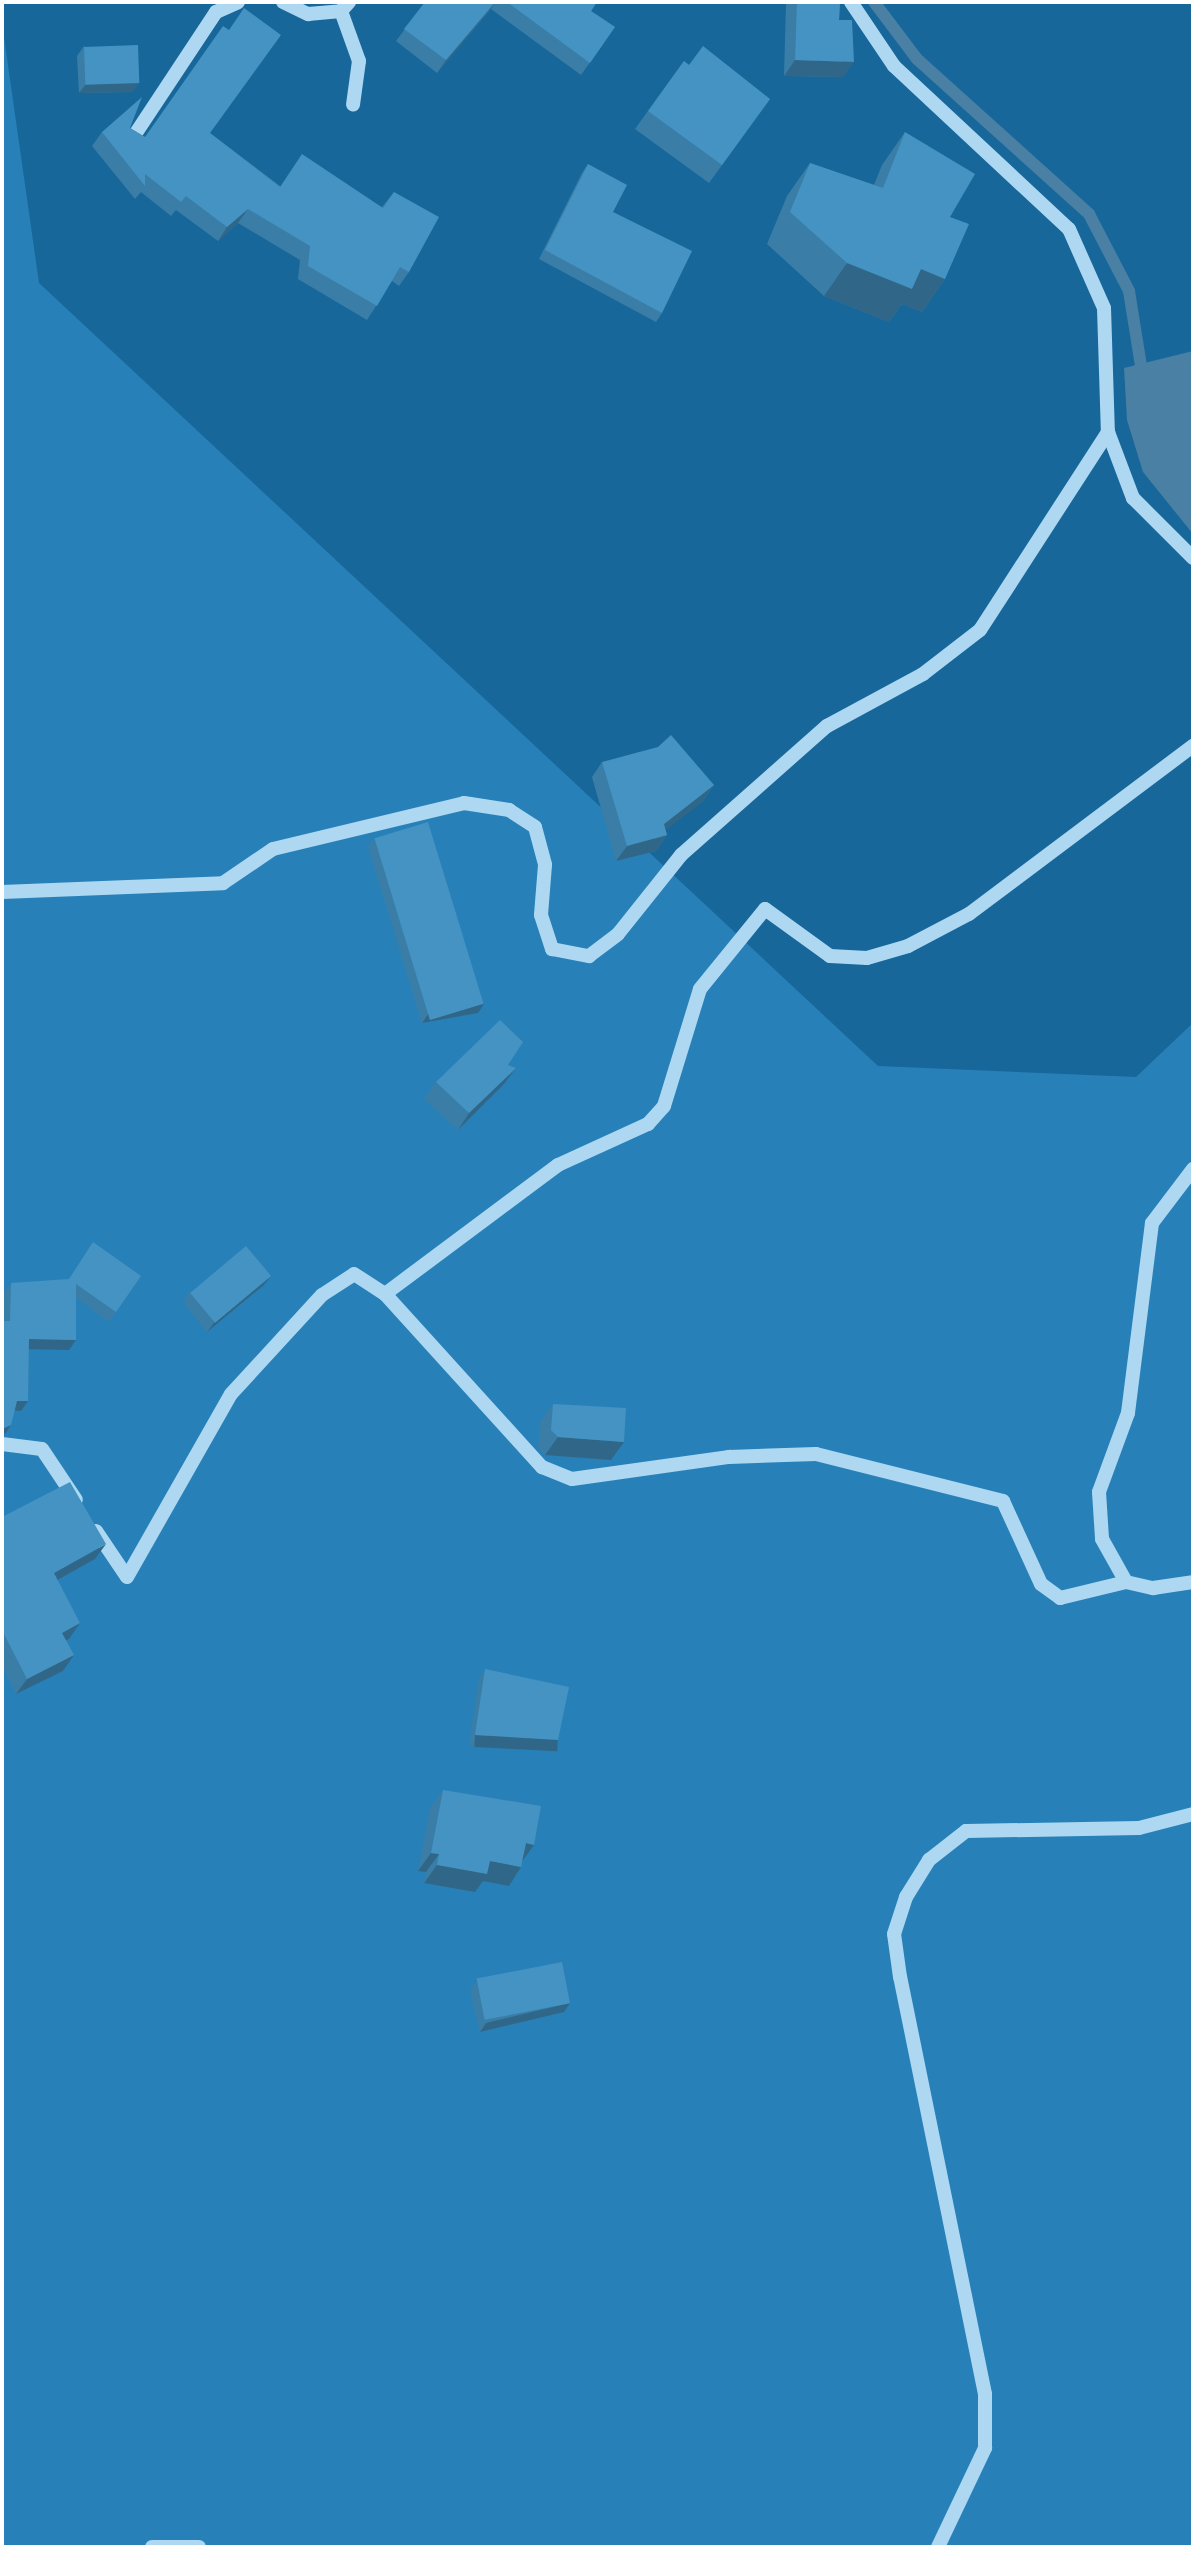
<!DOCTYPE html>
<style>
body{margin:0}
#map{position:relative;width:1195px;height:2549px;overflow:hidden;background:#17679b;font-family:"Asap Condensed",sans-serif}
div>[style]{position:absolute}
.green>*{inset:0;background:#2781b8}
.water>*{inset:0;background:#4980a4}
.stream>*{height:12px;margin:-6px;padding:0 6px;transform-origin:6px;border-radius:6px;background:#4980a4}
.minor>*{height:14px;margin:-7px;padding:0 7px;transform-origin:7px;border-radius:7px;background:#aed8f2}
.wall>*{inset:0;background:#3a7ea8}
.shaded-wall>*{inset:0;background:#306788;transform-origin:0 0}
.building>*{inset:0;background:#4493c3;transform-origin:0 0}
span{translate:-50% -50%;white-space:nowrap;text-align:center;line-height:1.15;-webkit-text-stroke:7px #17679b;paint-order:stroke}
.frame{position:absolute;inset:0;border:4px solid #fff;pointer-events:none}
</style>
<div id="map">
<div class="green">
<div style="clip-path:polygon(2px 23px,39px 283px,878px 1066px,1136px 1077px,1193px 1023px,1193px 2547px,2px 2547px)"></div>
</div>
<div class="water">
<div style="clip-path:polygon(1193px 351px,1193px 534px,1143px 472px,1127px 420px,1124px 368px)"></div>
</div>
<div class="stream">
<div style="left:874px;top:2px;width:71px;rotate:53deg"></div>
<div style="left:917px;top:59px;width:232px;rotate:42deg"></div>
<div style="left:1089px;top:214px;width:87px;rotate:62.5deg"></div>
<div style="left:1129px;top:291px;width:88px;rotate:80.9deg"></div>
</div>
<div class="minor">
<div style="left:283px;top:2px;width:28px;rotate:26deg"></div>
<div style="left:308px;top:14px;width:33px;rotate:-5deg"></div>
<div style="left:341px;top:11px;width:12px;rotate:-48deg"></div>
<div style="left:851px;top:2px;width:77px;rotate:56.1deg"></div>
<div style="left:894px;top:66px;width:239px;rotate:43deg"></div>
<div style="left:1069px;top:229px;width:86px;rotate:66.1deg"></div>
<div style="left:1104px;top:308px;width:124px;rotate:88.2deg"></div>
<div style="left:1108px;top:432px;width:71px;rotate:69.3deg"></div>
<div style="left:1133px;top:498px;width:85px;rotate:45deg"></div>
<div style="left:341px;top:11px;width:53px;rotate:70.2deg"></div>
<div style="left:359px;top:61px;width:44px;rotate:97.8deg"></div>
<div style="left:130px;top:142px;width:156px;rotate:-56.5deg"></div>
<div style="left:216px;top:12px;width:24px;rotate:-24deg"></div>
<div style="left:2px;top:892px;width:221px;rotate:-2.3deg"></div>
<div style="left:223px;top:883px;width:60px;rotate:-34.2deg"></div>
<div style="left:273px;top:849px;width:196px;rotate:-13.5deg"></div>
<div style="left:464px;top:803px;width:46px;rotate:8.8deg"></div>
<div style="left:509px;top:810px;width:31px;rotate:33deg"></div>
<div style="left:535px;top:827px;width:39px;rotate:75deg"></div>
<div style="left:545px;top:865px;width:50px;rotate:94.6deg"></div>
<div style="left:541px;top:915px;width:36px;rotate:72deg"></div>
<div style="left:552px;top:949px;width:38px;rotate:11deg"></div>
<div style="left:589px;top:956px;width:36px;rotate:-37deg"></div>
<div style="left:618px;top:934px;width:101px;rotate:-51.4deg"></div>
<div style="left:681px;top:855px;width:195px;rotate:-41.5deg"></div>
<div style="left:827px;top:726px;width:109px;rotate:-28.4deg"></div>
<div style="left:923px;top:674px;width:72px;rotate:-37.7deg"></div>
<div style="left:980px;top:630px;width:236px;rotate:-57.1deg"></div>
<div style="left:1193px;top:1169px;width:68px;rotate:127.2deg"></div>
<div style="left:1152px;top:1223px;width:192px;rotate:97.2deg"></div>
<div style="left:1128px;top:1413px;width:84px;rotate:110.2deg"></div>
<div style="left:1099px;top:1492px;width:47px;rotate:86.3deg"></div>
<div style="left:1102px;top:1539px;width:49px;rotate:60.8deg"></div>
<div style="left:1126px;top:1582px;width:28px;rotate:13deg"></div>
<div style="left:1153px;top:1588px;width:40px;rotate:-8.5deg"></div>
<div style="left:385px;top:1294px;width:216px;rotate:-36.7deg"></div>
<div style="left:558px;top:1165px;width:99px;rotate:-24.5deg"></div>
<div style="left:648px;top:1124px;width:24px;rotate:-48deg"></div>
<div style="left:664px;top:1106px;width:122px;rotate:-72.9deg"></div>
<div style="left:700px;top:989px;width:103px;rotate:-50.9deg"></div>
<div style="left:765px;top:909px;width:80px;rotate:35.9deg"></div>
<div style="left:830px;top:956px;width:37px;rotate:3deg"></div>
<div style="left:867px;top:958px;width:43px;rotate:-16.3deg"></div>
<div style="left:908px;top:946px;width:69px;rotate:-27.7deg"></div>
<div style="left:969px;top:914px;width:280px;rotate:-36.9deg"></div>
<div style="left:2px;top:1444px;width:40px;rotate:7.1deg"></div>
<div style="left:42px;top:1449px;width:61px;rotate:56.3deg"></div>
<div style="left:96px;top:1531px;width:55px;rotate:56deg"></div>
<div style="left:127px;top:1577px;width:210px;rotate:-60.4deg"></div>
<div style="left:231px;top:1394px;width:134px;rotate:-47.4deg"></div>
<div style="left:322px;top:1295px;width:38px;rotate:-33deg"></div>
<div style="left:354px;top:1274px;width:37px;rotate:33deg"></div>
<div style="left:385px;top:1294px;width:234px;rotate:47.8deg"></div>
<div style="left:542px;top:1467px;width:32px;rotate:22deg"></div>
<div style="left:572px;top:1479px;width:159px;rotate:-8deg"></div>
<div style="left:729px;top:1457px;width:87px;rotate:-2deg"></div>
<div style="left:816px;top:1454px;width:193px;rotate:14.1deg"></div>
<div style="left:1003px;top:1501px;width:91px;rotate:65.4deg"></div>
<div style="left:1041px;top:1584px;width:24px;rotate:36deg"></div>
<div style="left:1060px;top:1598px;width:68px;rotate:-13.6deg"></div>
<div style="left:152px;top:2547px;width:47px"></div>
<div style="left:938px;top:2547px;width:110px;rotate:-64.6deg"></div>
<div style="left:985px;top:2448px;width:54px;rotate:-90deg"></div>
<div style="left:985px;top:2394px;width:426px;rotate:-101.5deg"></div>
<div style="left:900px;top:1977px;width:43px;rotate:-97.9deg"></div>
<div style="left:894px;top:1934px;width:39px;rotate:-72deg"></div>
<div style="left:906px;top:1897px;width:44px;rotate:-58.1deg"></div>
<div style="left:929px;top:1860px;width:47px;rotate:-38.1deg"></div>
<div style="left:966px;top:1831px;width:173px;rotate:-1deg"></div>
<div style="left:1139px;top:1828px;width:56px;rotate:-14.5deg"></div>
</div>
<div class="wall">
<div style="clip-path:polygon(425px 2px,597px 2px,591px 11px,615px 27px,581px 75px,491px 9px,437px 73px,396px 41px)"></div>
<div style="clip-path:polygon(788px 2px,840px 2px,839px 20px,843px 77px,784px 76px,786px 4px)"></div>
<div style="clip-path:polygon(84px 46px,139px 83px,132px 92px,79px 93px,77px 56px)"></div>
<div style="clip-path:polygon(684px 61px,689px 65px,770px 99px,709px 183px,635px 129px)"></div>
<div style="clip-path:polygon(130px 128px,145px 137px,210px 133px,280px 186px,382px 207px,394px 192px,409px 272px,399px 286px,392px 281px,367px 320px,298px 279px,300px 260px,238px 223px,218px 241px,176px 210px,171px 216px,141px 192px,135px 199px,92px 146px,102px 132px)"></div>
<div style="clip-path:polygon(905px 132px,950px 217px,945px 279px,922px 312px,902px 304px,889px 322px,824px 296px,767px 244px,787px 196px,810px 163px,874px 185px,882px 165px)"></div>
<div style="clip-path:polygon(588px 164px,662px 313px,656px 322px,539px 259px,582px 173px)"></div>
<div style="clip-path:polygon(602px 762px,714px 785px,703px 801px,665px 830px,667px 835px,656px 851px,616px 861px,592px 777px)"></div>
<div style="clip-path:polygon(374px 838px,478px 1013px,422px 1023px,368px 847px)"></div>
<div style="clip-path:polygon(508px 1065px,516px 1068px,504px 1084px,458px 1130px,424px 1099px,436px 1082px)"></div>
<div style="clip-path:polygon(141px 1276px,109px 1322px,76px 1298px,69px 1350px,29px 1349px,28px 1401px,21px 1411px,15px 1410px,5px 1434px,4px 1293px,11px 1283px)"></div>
<div style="clip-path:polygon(264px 1285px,207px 1332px,183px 1302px,189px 1292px)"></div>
<div style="clip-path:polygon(553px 1404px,611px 1460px,545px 1455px,538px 1448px,540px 1422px)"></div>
<div style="clip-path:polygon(2px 1517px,95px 1559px,58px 1580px,69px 1639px,66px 1641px,74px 1655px,63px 1671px,16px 1694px,2px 1666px)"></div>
<div style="clip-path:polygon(485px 1669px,558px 1740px,551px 1750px,469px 1745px,479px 1678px)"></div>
<div style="clip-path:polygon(443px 1790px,523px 1860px,509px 1886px,483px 1881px,475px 1892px,424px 1883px,426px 1872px,418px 1871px,430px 1808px)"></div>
<div style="clip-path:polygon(477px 1981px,564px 2012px,480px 2032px,470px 1991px)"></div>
</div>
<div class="shaded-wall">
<div style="clip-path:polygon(496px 2px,491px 9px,437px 73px,446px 60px)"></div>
<div style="clip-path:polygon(795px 60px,854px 62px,843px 77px,784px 76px)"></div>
<div style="clip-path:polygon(139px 83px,132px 92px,79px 93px,86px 84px)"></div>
<div style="clip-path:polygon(248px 209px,238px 223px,218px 241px,227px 227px)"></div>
<div style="clip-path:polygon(847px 263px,921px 269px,945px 279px,922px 312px,902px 304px,889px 322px,824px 296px)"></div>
<div style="clip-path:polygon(714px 785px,703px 801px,654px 839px,667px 835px,656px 851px,616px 861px,627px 846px,664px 824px)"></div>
<div style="clip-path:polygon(484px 1004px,478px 1013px,422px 1023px,429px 1013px)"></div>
<div style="clip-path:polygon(516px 1068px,504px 1084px,458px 1130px,469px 1113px)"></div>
<div style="clip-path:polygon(271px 1276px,264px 1285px,207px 1332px,214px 1323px)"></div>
<div style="clip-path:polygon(29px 1339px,76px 1340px,69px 1350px,22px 1349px)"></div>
<div style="clip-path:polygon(17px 1401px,28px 1401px,21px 1411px,11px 1410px)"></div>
<div style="clip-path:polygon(11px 1425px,5px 1434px,2px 1435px,2px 1429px)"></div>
<div style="clip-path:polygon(558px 1437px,624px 1442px,611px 1460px,545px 1455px)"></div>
<div style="clip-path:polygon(106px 1544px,95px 1559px,43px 1588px,54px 1573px)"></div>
<div style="clip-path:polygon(80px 1623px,69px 1639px,51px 1648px,62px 1633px)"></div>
<div style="clip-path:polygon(74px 1655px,63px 1671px,16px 1694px,27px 1679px)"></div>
<div style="left:475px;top:1735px;width:83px;height:12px;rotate:3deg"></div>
<div style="clip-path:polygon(526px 1843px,534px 1845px,521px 1863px)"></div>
<div style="clip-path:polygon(431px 1853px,439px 1854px,426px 1872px,418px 1871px)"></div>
<div style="clip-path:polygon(490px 1861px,521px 1867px,509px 1886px,483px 1881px,475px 1892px,424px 1883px,437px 1865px)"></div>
<div style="clip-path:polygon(570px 2003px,564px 2012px,480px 2032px,486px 2023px)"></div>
</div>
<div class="building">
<div style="clip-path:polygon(425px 2px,495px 2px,446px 60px,404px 29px)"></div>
<div style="clip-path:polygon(507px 2px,597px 2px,591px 11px,615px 27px,590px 63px)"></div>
<div style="clip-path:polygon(797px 2px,840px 2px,839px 20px,852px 20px,854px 62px,795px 60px)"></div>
<div style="clip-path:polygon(244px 8px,281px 35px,210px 133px,280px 187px,302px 154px,383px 208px,394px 192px,439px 217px,409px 272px,400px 267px,377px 306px,308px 266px,310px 246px,248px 209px,227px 227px,186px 196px,181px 202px,145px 174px,145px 186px,102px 132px,142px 97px,130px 128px,145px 137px,223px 26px,229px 30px)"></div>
<div style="left:138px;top:45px;width:38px;height:54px;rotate:88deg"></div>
<div style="clip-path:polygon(703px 46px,770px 99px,722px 165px,648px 111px,684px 61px,689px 65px)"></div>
<div style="clip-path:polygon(905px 132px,975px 174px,950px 217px,969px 224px,945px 279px,921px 269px,912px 289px,847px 263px,790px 212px,810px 163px,883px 188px)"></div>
<div style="clip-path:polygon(588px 164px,627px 185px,613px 212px,692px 251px,662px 313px,545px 250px)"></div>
<div style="clip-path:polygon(671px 735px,714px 785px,664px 824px,667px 835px,627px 846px,602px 762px,658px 747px)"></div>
<div style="left:428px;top:822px;width:190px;height:56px;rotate:73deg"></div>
<div style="clip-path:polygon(500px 1020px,523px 1042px,508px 1065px,516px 1068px,469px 1113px,436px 1082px)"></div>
<div style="clip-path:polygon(93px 1242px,141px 1276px,116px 1312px,76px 1284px,76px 1340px,29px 1339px,28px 1401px,17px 1401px,11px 1425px,2px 1429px,2px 1321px,10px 1321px,11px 1283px,69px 1279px)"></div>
<div style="left:246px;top:1246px;width:39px;height:73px;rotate:50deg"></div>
<div style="clip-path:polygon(553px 1404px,626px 1408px,624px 1442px,558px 1437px,551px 1430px)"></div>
<div style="clip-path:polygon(70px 1482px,106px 1544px,54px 1573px,80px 1623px,62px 1633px,74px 1655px,27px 1679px,2px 1630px,2px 1517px)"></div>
<div style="clip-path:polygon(485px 1669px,569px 1687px,558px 1740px,475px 1735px)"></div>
<div style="clip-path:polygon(443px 1790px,541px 1806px,534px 1845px,526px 1843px,521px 1867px,490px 1861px,487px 1874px,437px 1865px,439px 1854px,431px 1853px)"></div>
<div style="left:562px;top:1962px;width:42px;height:87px;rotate:79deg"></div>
</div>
<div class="frame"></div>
</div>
